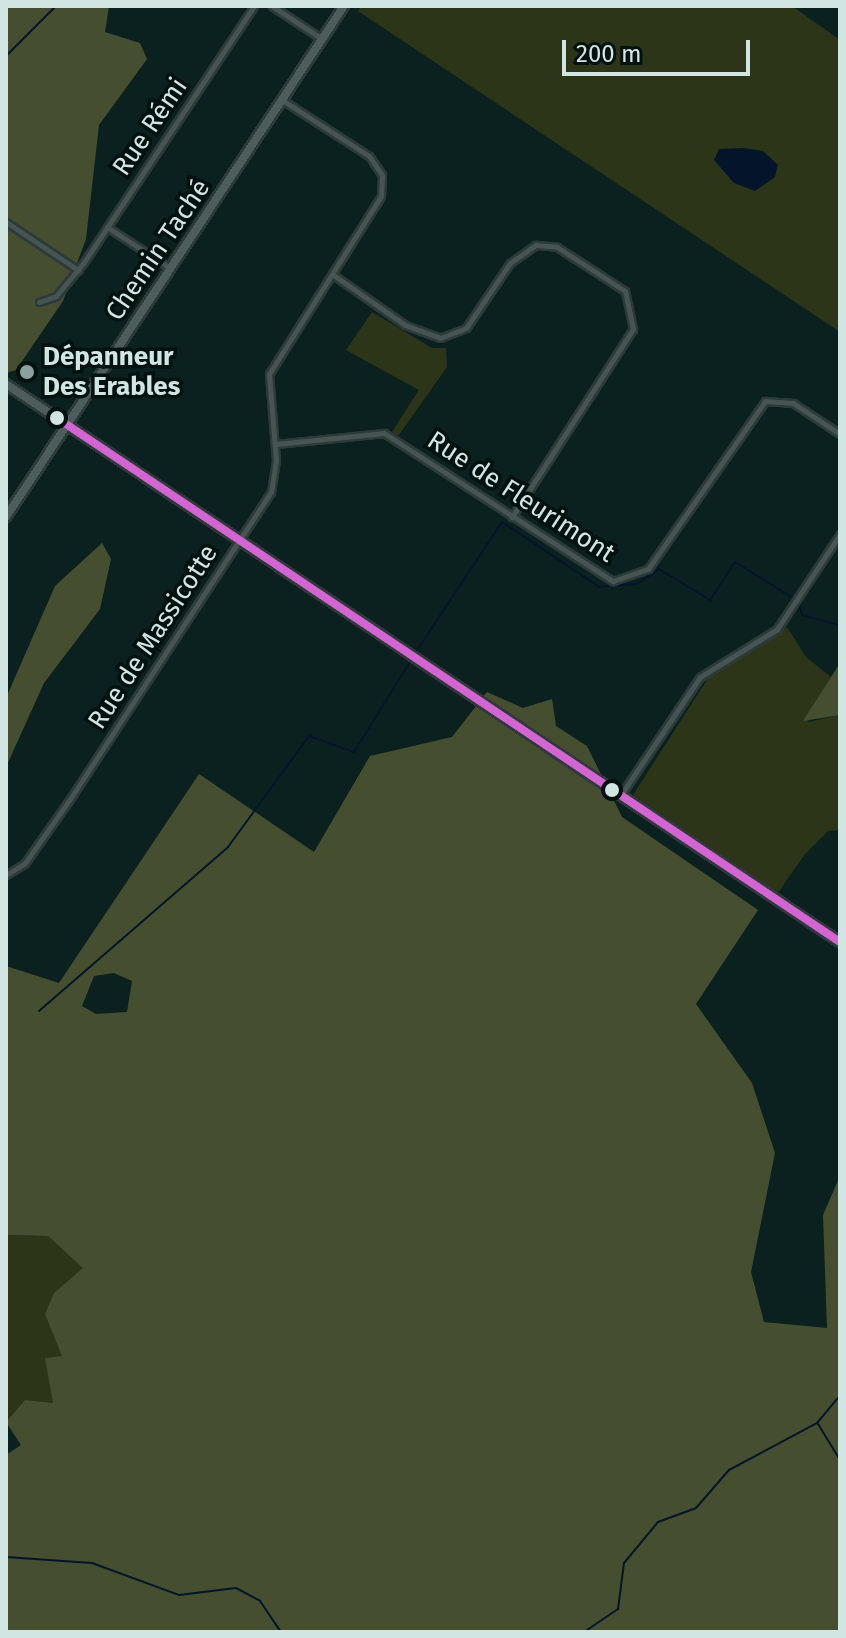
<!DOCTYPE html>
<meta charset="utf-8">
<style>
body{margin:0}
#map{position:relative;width:846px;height:1638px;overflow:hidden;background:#0b2120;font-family:"Fira Sans",sans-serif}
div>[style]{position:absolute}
.green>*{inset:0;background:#2d3519}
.forest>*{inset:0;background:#454f30}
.water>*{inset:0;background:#04152b}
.stream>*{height:2px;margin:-1px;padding:0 1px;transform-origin:1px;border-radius:1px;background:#04152b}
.roads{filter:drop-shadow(2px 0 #2c3b39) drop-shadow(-2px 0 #2c3b39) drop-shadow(0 2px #2c3b39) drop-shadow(0 -2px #2c3b39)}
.street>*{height:5px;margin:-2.5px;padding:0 2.5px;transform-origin:2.5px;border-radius:2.5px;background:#465554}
.secondary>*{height:8px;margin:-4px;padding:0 4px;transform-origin:4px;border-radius:4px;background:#4d5d5b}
.bus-1>*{height:8px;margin:-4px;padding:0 4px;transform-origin:4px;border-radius:4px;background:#d663d4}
.dots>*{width:22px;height:22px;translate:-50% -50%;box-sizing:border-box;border:4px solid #03110f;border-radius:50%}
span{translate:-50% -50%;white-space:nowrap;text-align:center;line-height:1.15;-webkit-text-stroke:7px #03110f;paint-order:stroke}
.street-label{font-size:26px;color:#d1e6e3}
.poi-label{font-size:26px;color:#d1e6e3;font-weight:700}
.left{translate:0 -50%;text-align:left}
.frame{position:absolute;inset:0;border:8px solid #d1e6e3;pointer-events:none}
.scale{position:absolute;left:562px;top:40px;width:188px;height:36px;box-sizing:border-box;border:4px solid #d1e6e3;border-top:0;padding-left:10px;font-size:24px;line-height:28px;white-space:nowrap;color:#d1e6e3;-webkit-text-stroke:6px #03110f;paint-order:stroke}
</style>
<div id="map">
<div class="green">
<div style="clip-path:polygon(361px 6px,792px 6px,840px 40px,840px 332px,358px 11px)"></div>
<div style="clip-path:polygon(372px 312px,432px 348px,446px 348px,447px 367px,398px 436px,392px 432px,419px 390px,346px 350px)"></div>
<div style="clip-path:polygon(787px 627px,806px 657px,831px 677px,808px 722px,840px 715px,840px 830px,828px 831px,805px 854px,777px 894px,633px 795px,714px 669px)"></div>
<div style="clip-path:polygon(6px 1235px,48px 1236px,84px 1268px,54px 1293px,63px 1357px,46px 1358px,53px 1404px,25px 1400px,6px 1422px)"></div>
</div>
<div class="forest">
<div style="clip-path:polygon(6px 6px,109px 6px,105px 32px,140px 43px,147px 59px,99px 125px,86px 239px,63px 301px,16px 370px,6px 373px)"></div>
<div style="clip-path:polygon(102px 543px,111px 559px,100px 609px,44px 683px,6px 767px,6px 698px,55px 586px)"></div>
<div style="clip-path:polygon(840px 663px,840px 715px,803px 721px)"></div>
<div style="clip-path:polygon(evenodd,487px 692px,523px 708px,552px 699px,556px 726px,587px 746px,622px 817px,758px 910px,696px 1004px,752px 1083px,775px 1153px,751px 1272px,764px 1322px,827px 1328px,823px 1215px,840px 1176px,840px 1632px,6px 1632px,6px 1455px,21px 1445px,6px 1422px,25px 1400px,53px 1403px,45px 1358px,62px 1356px,45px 1314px,54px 1293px,83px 1268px,48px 1236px,6px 1235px,6px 966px,59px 983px,199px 774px,314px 852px,370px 756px,452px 737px,487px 692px,114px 973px,132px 981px,127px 1012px,96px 1014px,82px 1006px,94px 976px,114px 973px)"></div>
</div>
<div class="water">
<div style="clip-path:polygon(744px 148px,763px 151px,778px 165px,775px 177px,755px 191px,734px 183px,714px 160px,719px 149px)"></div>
</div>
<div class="stream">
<div style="left:6px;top:56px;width:71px;rotate:-45deg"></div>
<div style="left:414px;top:655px;width:159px;rotate:-56.5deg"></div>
<div style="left:502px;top:522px;width:117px;rotate:33.8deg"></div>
<div style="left:599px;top:587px;width:38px;rotate:-5deg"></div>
<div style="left:637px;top:584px;width:27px;rotate:-34deg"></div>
<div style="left:659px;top:569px;width:60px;rotate:31.3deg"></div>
<div style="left:710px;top:600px;width:45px;rotate:-56.7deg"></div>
<div style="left:735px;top:562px;width:74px;rotate:31.8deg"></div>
<div style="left:798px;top:601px;width:15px;rotate:74deg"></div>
<div style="left:802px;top:615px;width:39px;rotate:15deg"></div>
<div style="left:39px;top:1011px;width:250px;rotate:-40.9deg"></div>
<div style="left:228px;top:847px;width:137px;rotate:-53.9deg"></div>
<div style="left:309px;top:736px;width:48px;rotate:19.6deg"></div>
<div style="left:354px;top:752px;width:108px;rotate:-58.2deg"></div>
<div style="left:818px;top:1424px;width:42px;rotate:58.6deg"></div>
<div style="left:6px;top:1557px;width:86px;rotate:4deg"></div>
<div style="left:92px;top:1563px;width:93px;rotate:20.2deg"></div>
<div style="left:179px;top:1595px;width:57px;rotate:-7deg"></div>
<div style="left:236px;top:1588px;width:27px;rotate:28deg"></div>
<div style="left:260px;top:1601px;width:37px;rotate:56deg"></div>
<div style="left:584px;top:1632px;width:41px;rotate:-34.1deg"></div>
<div style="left:618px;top:1609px;width:46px;rotate:-82.6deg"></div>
<div style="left:624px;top:1563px;width:53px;rotate:-50.3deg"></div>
<div style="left:658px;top:1522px;width:40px;rotate:-20.2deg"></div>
<div style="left:696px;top:1508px;width:50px;rotate:-49deg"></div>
<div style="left:729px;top:1470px;width:100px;rotate:-28.1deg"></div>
<div style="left:817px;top:1423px;width:35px;rotate:-50deg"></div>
</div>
<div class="roads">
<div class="street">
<div style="left:272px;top:6px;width:60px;rotate:33.4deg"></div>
<div style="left:6px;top:222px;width:87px;rotate:33.7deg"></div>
<div style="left:107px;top:227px;width:75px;rotate:33.1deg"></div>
<div style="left:332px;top:274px;width:89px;rotate:34.9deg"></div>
<div style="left:405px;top:325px;width:37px;rotate:20deg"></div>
<div style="left:440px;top:338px;width:28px;rotate:-21deg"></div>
<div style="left:466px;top:328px;width:78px;rotate:-55.9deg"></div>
<div style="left:510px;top:263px;width:32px;rotate:-35deg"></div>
<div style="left:536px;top:245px;width:21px;rotate:5deg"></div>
<div style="left:557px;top:247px;width:81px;rotate:32.9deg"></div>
<div style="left:625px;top:291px;width:39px;rotate:78deg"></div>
<div style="left:633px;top:329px;width:224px;rotate:122.8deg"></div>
<div style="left:39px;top:302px;width:18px;rotate:-19deg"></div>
<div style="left:56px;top:296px;width:44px;rotate:-50.5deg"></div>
<div style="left:84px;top:262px;width:307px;rotate:-56.4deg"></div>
<div style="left:276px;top:444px;width:109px;rotate:-5.8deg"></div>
<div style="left:384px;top:433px;width:273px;rotate:32.9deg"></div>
<div style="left:613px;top:581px;width:37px;rotate:-19deg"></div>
<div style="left:648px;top:569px;width:205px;rotate:-55.1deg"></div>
<div style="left:765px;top:401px;width:28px;rotate:4deg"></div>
<div style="left:793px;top:403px;width:56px;rotate:33.4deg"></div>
<div style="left:620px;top:796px;width:143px;rotate:-56.1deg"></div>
<div style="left:700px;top:677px;width:91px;rotate:-31.9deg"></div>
<div style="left:777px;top:629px;width:114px;rotate:-56.4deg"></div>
<div style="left:6px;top:875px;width:22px;rotate:-32deg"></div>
<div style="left:25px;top:863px;width:78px;rotate:-54.9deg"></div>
<div style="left:70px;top:799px;width:367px;rotate:-56.8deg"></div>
<div style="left:271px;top:492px;width:32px;rotate:-81deg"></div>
<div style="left:276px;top:460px;width:86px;rotate:-94.7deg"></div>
<div style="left:269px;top:374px;width:210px;rotate:-57.8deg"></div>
<div style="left:381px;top:196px;width:21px;rotate:-87deg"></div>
<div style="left:382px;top:175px;width:23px;rotate:-124deg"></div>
<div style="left:369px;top:156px;width:103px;rotate:-147.2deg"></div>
</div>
<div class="secondary">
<div style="left:6px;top:384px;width:1003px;rotate:33.79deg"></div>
<div style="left:6px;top:517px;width:613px;rotate:-56.52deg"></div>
</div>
</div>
<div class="bus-1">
<div style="left:57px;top:418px;width:942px;rotate:33.79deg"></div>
</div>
<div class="dots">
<div style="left:27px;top:372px;background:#8ca19f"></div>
<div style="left:57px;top:418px;background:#d1e6e3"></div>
<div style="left:612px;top:790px;background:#d1e6e3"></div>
</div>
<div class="street-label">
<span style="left:150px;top:127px;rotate:-56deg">Rue Rémi</span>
<span style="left:158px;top:250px;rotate:-56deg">Chemin Taché</span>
<span style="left:521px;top:497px;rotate:33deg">Rue de Fleurimont</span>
<span style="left:153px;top:637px;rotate:-57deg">Rue de Massicotte</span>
</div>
<div class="poi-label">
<span class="left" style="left:43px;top:372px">Dépanneur<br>Des Erables</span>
</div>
<div class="frame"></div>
<div class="scale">200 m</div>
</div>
